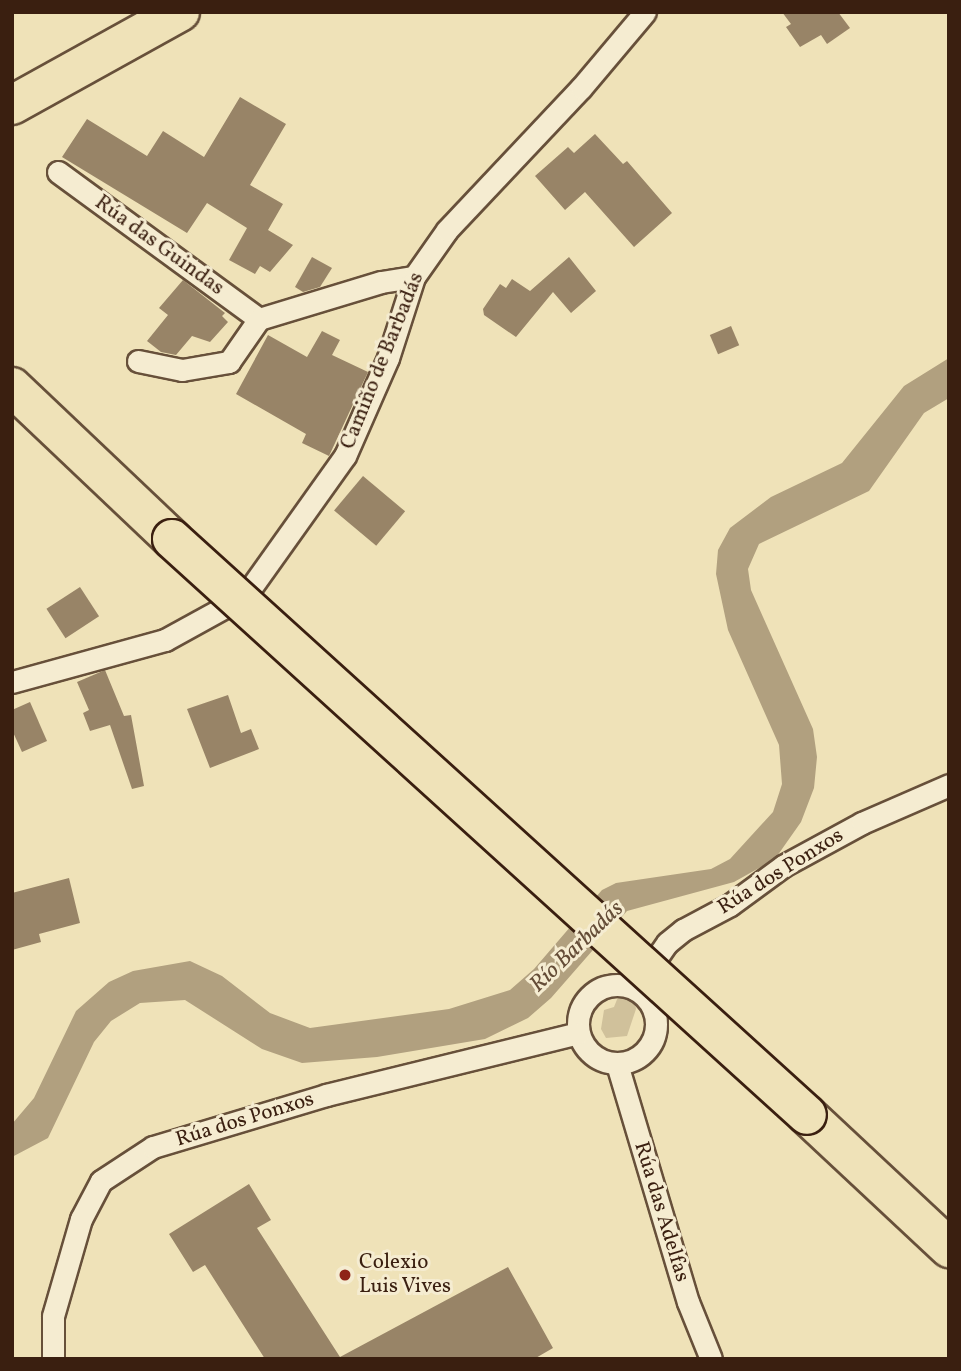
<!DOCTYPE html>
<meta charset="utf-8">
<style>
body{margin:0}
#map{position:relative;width:961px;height:1371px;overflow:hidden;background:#efe2b8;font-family:Vollkorn,serif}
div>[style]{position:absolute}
.green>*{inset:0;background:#d0c19b}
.water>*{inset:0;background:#b1a07f}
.building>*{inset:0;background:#988467;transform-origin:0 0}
.roads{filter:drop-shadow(2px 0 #67503a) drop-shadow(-2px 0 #67503a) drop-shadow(0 2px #67503a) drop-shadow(0 -2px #67503a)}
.street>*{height:21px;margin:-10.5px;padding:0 10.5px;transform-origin:10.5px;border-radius:10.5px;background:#f5ecd1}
.street>.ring{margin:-10.5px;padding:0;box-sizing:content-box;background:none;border:21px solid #f5ecd1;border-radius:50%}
.highway>*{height:38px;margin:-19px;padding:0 19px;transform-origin:19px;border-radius:19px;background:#efe2b8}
.bridges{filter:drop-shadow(2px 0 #3a1f10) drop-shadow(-2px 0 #3a1f10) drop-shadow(0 2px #3a1f10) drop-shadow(0 -2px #3a1f10)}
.highway-bridge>*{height:38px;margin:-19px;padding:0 19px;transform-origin:19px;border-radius:19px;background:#efe2b8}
.dots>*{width:19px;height:19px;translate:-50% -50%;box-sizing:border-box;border:4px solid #f5ecd1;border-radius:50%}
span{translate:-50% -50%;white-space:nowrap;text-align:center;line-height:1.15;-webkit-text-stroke:6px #f5ecd1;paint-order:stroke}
.street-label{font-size:21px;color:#3a1f10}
.poi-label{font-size:21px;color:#3a1f10}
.left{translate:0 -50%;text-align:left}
.water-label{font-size:23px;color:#644c37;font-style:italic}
.frame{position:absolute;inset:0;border:14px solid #3a1f10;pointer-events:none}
</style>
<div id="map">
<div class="green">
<div style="clip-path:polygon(625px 991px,634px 997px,636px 1009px,627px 1036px,606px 1038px,601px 1029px,604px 1010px,614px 1007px,620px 992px)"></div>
</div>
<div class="water">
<div style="clip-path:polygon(949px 358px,949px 398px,924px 413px,869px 491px,759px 544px,748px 569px,751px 590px,813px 729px,817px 757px,814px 788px,801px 822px,775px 859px,734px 882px,627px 911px,551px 998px,528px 1018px,485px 1039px,377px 1057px,302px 1063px,262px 1049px,185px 1000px,140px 1003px,111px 1021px,94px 1042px,48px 1138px,12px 1157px,12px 1124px,34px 1098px,76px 1011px,109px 982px,133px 971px,190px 961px,222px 976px,270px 1013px,310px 1028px,449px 1009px,510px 990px,534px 969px,602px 890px,616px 883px,711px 869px,730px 859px,773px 812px,782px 784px,779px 745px,728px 630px,716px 574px,718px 550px,730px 528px,771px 497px,842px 463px,904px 386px)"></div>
</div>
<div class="building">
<div style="clip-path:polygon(782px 12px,838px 12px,850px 28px,827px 44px,821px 35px,800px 47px,786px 27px,791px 24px)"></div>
<div style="clip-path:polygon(240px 97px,286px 124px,250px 185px,283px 204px,268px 230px,293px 245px,270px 272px,260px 266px,255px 274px,229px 260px,247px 228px,207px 203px,187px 233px,62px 157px,87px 119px,147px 156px,163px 131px,204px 157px)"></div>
<div style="clip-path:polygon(595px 134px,623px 164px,627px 161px,672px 213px,634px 247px,585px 192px,565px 210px,535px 176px,568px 147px,574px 153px)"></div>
<div style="clip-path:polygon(312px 257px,332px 268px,320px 287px,303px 292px,295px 287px)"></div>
<div style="clip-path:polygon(569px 257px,596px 291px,571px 313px,553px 292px,516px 337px,484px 315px,483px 309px,500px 284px,506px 288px,512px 279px,530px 291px)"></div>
<div style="clip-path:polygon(183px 280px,225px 313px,222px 316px,228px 322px,210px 342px,192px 336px,176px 355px,161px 352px,147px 341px,168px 315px,159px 308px)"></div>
<div style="left:731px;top:326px;width:21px;height:23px;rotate:67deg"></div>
<div style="clip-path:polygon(322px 331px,340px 340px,332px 355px,368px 372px,329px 456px,302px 443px,306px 434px,236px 394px,268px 335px,307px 357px)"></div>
<div style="left:363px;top:476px;width:55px;height:45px;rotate:40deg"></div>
<div style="left:80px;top:587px;width:35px;height:40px;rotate:57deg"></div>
<div style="clip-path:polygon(105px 670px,124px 716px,131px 715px,144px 786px,132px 789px,110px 725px,90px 731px,83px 713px,89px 710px,77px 682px)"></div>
<div style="clip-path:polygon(228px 695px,241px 733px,251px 729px,259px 749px,210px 768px,187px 709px)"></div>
<div style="clip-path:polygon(30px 702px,47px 741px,22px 752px,12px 730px,12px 710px)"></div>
<div style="clip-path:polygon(69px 878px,80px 923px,39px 934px,41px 942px,12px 950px,12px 893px)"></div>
<div style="clip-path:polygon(249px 1184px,271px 1220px,257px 1228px,340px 1357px,508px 1267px,553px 1348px,534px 1359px,265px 1359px,205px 1265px,193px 1272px,169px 1234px)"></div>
</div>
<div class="roads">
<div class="street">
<div style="left:58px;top:172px;width:249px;rotate:36.2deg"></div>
<div style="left:259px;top:319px;width:127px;rotate:-16.9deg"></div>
<div style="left:381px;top:282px;width:33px;rotate:-9deg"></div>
<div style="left:138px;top:361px;width:45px;rotate:11.6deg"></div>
<div style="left:182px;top:370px;width:48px;rotate:-9.7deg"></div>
<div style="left:229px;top:362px;width:52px;rotate:-55.1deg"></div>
<div style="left:12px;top:682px;width:159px;rotate:-15.4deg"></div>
<div style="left:165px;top:640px;width:91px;rotate:-28.8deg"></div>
<div style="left:245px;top:596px;width:172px;rotate:-54.5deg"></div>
<div style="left:345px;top:456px;width:107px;rotate:-66.3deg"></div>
<div style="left:388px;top:358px;width:85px;rotate:-72.2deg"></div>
<div style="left:414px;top:277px;width:57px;rotate:-54.9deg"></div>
<div style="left:447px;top:230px;width:195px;rotate:-46.7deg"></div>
<div style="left:581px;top:88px;width:99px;rotate:-49.9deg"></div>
<div class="ring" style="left:578px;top:985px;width:57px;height:57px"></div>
<div style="left:635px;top:989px;width:56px;rotate:-55.2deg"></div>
<div style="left:667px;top:943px;width:21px;rotate:-39deg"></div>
<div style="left:683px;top:930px;width:53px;rotate:-28deg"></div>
<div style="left:730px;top:905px;width:66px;rotate:-36.3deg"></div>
<div style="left:783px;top:866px;width:90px;rotate:-28.6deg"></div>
<div style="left:862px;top:823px;width:95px;rotate:-23.6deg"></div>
<div style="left:617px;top:1064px;width:248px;rotate:73.4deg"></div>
<div style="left:688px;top:1302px;width:61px;rotate:68deg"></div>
<div style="left:53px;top:1359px;width:43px;rotate:-90deg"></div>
<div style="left:53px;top:1316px;width:101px;rotate:-73.9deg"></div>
<div style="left:81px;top:1219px;width:43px;rotate:-62.2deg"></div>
<div style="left:101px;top:1181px;width:62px;rotate:-33.2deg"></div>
<div style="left:153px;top:1147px;width:181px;rotate:-16.7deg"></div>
<div style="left:326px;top:1095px;width:260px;rotate:-13.8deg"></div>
</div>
<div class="highway">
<div style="left:12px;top:105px;width:192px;rotate:-29deg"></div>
<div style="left:12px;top:387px;width:221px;rotate:43.5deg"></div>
<div style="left:807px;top:1115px;width:195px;rotate:43.1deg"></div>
</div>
</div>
<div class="bridges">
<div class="highway-bridge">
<div style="left:172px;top:539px;width:857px;rotate:42.21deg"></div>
</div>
</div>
<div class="dots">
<div style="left:345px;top:1275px;background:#8f2418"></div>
</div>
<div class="street-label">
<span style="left:159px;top:246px;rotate:36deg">Rúa das Guindas</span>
<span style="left:383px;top:361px;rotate:-68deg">Camiño de Barbadás</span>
<span style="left:781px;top:872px;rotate:-32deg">Rúa dos Ponxos</span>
<span style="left:245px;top:1120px;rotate:-17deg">Rúa dos Ponxos</span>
<span style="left:661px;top:1212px;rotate:73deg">Rúa das Adelfas</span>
</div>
<div class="poi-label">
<span class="left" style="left:359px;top:1275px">Colexio<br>Luis Vives</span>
</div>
<div class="water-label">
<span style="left:577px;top:947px;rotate:-44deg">Río Barbadás</span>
</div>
<div class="frame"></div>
</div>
